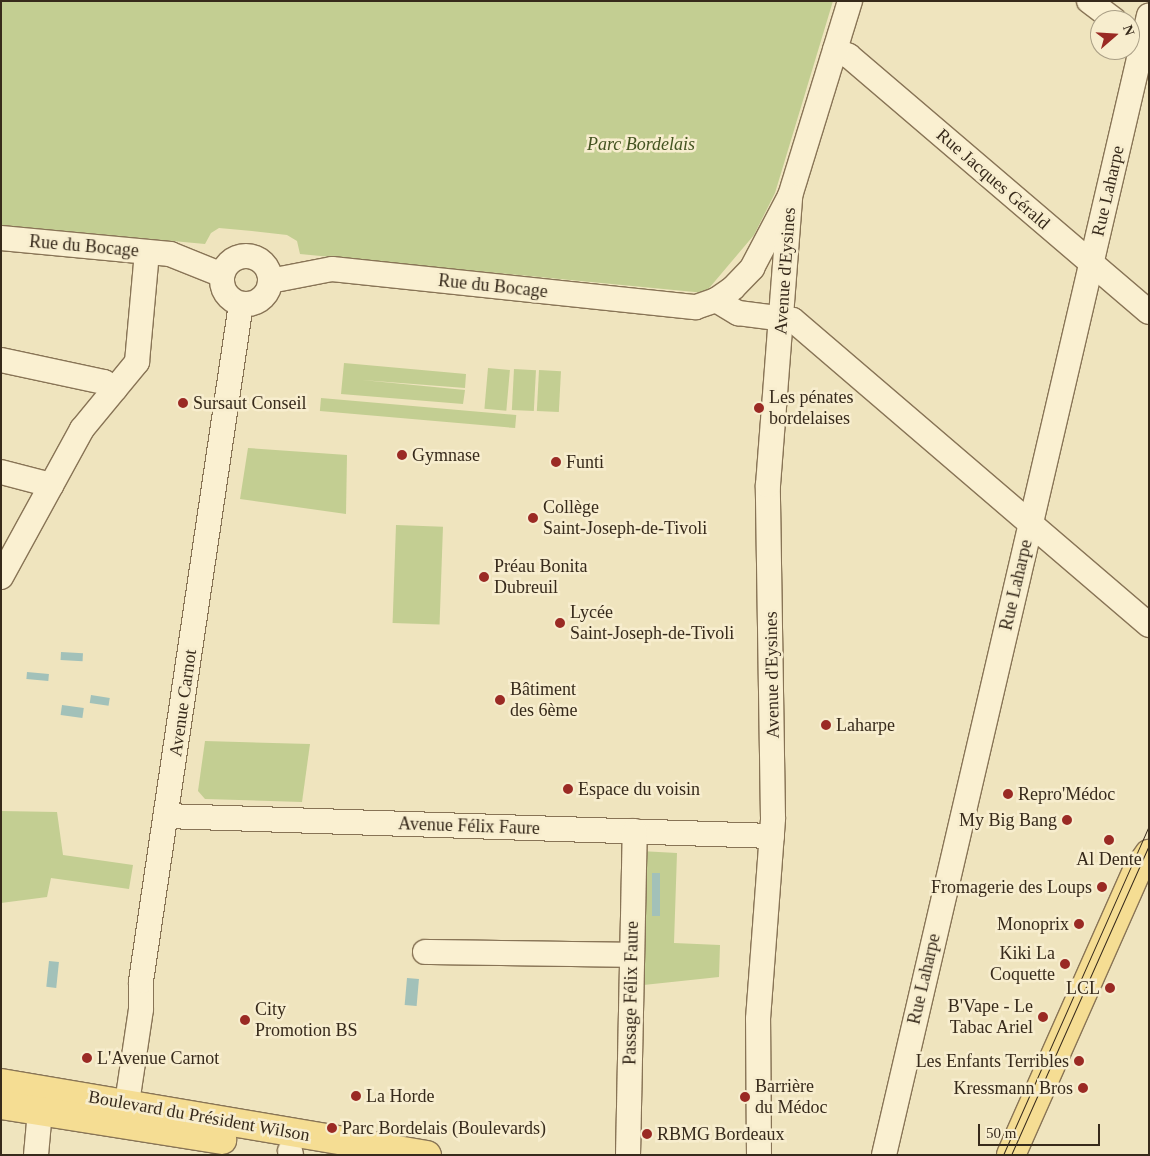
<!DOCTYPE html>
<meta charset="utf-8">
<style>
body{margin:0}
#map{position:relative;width:1150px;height:1156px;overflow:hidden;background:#efe4be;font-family:"Times New Roman",serif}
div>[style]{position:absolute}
.green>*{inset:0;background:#c3ce92;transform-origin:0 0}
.water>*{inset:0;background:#a2c1b9;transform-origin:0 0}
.roads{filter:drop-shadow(1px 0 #887456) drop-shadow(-1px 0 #887456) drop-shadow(0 1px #887456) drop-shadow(0 -1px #887456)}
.minor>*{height:24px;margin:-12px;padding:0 12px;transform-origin:12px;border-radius:12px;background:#faf0d1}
.minor>.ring{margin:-12px;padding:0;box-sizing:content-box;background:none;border:24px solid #faf0d1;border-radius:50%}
.major>*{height:28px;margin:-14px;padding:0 14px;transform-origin:14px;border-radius:14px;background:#f5dd93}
.tram>*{height:1px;margin:-0.5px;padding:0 0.5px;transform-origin:0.5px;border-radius:0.5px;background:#372a1b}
.dots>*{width:14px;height:14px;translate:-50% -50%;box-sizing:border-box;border:2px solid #f7edce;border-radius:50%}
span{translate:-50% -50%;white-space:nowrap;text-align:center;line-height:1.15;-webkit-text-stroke:5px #f7edce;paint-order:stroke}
.park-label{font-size:18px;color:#445421;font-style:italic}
.street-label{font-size:18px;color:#372a1b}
.poi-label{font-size:18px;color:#372a1b}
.left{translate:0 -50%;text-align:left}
.right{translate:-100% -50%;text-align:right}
.frame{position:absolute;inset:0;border:2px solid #372a1b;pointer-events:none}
.north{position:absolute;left:1090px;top:10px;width:50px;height:50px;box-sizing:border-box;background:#f7edce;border:1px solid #aa9f86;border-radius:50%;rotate:71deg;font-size:14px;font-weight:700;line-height:20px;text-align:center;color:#372a1b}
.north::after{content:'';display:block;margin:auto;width:18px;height:22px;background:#9a2a24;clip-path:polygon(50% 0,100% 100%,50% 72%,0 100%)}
.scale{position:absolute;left:978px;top:1124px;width:122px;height:22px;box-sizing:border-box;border:2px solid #372a1b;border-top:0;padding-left:6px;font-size:15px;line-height:18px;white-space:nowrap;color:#372a1b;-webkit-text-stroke:4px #f7edce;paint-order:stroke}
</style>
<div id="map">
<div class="green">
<div style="clip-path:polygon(1px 1px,833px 1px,775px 193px,754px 235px,705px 293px,300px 254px,297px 241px,287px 235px,252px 231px,219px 228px,211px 233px,205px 244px,1px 225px)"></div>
<div style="clip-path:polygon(344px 363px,466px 374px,465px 388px,362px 380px,465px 390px,463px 404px,341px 394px)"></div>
<div style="left:488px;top:368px;width:22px;height:41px;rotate:5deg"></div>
<div style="left:514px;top:369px;width:22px;height:41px;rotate:3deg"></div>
<div style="left:539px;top:370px;width:22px;height:41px;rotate:3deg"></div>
<div style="left:321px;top:398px;width:196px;height:13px;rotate:5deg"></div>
<div style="clip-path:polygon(248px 448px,347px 455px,346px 514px,240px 499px)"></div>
<div style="left:396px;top:525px;width:47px;height:98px;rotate:2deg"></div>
<div style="clip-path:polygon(205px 741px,310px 744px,302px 802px,205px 799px,198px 791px)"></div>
<div style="clip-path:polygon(1px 811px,57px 812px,63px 855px,133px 865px,129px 889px,51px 878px,47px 897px,1px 903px)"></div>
<div style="clip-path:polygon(640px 851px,677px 853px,674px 943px,720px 945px,719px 977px,634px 986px)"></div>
</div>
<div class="water">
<div style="left:61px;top:652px;width:22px;height:8px;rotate:3deg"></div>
<div style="left:27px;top:672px;width:22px;height:7px;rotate:5deg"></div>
<div style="left:91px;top:695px;width:19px;height:8px;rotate:9deg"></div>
<div style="left:62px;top:705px;width:22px;height:10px;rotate:8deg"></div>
<div style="left:652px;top:873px;width:8px;height:43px"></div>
<div style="left:49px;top:961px;width:10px;height:26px;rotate:6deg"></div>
<div style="left:407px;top:978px;width:12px;height:27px;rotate:5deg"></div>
</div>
<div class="roads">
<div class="minor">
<div style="left:1089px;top:1px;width:31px;rotate:37deg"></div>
<div style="left:835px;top:50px;width:15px;rotate:23deg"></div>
<div style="left:849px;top:56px;width:394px;rotate:40.5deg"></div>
<div style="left:1px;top:238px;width:170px;rotate:5.4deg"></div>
<div style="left:170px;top:254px;width:56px;rotate:22deg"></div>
<div class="ring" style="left:222px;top:256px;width:24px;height:24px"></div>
<div style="left:270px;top:281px;width:63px;rotate:-11deg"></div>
<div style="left:332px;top:269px;width:366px;rotate:6deg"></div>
<div style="left:696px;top:307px;width:21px;rotate:-19deg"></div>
<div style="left:716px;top:300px;width:21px;rotate:-35deg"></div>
<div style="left:733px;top:288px;width:28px;rotate:-46deg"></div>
<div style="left:752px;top:268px;width:81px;rotate:-62.2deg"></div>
<div style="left:790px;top:196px;width:204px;rotate:-72.9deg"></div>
<div style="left:716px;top:300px;width:26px;rotate:31deg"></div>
<div style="left:738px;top:313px;width:55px;rotate:7.3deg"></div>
<div style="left:793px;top:320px;width:469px;rotate:40.6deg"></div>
<div style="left:1px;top:360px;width:105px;rotate:12.1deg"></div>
<div style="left:104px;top:382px;width:13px;rotate:32deg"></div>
<div style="left:1px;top:472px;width:52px;rotate:14.6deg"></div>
<div style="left:1px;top:577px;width:169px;rotate:-61.3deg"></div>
<div style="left:82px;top:429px;width:87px;rotate:-50.6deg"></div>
<div style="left:137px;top:362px;width:110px;rotate:-84.8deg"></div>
<div style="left:166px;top:816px;width:606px;rotate:1.89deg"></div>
<div style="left:425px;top:952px;width:205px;rotate:0.8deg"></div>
<div style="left:135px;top:1120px;width:19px;rotate:-115deg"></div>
<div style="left:127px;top:1103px;width:95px;rotate:-81.5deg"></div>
<div style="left:141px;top:1009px;width:28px;rotate:-90deg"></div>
<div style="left:141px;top:981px;width:684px;rotate:-81.6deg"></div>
<div style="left:290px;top:1151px;width:4px;rotate:76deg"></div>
<div style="left:36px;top:1155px;width:44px;rotate:-84.8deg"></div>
<div style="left:628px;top:1155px;width:324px;rotate:-88.8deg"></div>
<div style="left:759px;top:1155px;width:136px;rotate:-90.4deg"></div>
<div style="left:758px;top:1019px;width:202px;rotate:-85.7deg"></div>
<div style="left:773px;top:818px;width:333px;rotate:-90.9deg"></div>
<div style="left:768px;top:485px;width:290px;rotate:-85.6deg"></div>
<div style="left:884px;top:1155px;width:1170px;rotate:-76.91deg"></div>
</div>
<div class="major">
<div style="left:1px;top:1083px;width:432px;rotate:9.6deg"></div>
<div style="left:1px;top:1105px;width:224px;rotate:9deg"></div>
<div style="left:1011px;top:1155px;width:311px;rotate:-66.1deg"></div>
<div style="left:1137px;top:871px;width:21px;rotate:-55deg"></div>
</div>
</div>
<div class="tram">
<div style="left:1003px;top:1155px;width:360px;rotate:-66.1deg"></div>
<div style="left:1011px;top:1155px;width:339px;rotate:-66deg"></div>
</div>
<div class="dots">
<div style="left:183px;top:403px;background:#9a2a24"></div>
<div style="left:759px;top:408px;background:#9a2a24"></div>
<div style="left:402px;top:455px;background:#9a2a24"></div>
<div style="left:556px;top:462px;background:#9a2a24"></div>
<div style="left:533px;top:518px;background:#9a2a24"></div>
<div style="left:484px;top:577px;background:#9a2a24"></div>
<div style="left:560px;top:623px;background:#9a2a24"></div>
<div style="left:500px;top:700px;background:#9a2a24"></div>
<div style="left:826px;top:725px;background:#9a2a24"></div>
<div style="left:568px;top:789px;background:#9a2a24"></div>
<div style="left:1008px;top:794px;background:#9a2a24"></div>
<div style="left:1067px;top:820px;background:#9a2a24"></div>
<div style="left:1109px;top:840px;background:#9a2a24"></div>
<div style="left:1102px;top:887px;background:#9a2a24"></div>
<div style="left:1079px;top:924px;background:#9a2a24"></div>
<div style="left:1065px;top:964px;background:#9a2a24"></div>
<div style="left:1110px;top:988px;background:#9a2a24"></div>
<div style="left:1043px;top:1017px;background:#9a2a24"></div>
<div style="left:245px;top:1020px;background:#9a2a24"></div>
<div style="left:87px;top:1058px;background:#9a2a24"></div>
<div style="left:1079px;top:1061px;background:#9a2a24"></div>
<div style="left:1083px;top:1088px;background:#9a2a24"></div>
<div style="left:356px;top:1096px;background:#9a2a24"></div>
<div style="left:745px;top:1097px;background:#9a2a24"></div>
<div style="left:332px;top:1128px;background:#9a2a24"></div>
<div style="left:647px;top:1134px;background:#9a2a24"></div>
</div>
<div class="park-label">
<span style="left:641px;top:144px">Parc Bordelais</span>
</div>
<div class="street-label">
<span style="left:993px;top:179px;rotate:41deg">Rue Jacques Gérald</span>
<span style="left:1108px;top:191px;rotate:-77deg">Rue Laharpe</span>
<span style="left:84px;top:246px;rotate:5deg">Rue du Bocage</span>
<span style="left:785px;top:271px;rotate:-86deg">Avenue d'Eysines</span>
<span style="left:493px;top:286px;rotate:6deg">Rue du Bocage</span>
<span style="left:1016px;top:585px;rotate:-77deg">Rue Laharpe</span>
<span style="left:772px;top:675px;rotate:-91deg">Avenue d'Eysines</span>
<span style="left:183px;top:703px;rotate:-82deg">Avenue Carnot</span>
<span style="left:469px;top:826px;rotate:2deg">Avenue Félix Faure</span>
<span style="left:924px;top:979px;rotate:-77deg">Rue Laharpe</span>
<span style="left:631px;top:993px;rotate:-89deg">Passage Félix Faure</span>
<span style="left:199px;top:1116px;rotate:10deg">Boulevard du Président Wilson</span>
</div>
<div class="poi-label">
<span class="left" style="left:769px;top:408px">Les pénates<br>bordelaises</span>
<span class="left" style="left:193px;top:403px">Sursaut Conseil</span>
<span class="left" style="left:412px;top:455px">Gymnase</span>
<span class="left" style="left:566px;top:462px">Funti</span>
<span class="left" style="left:543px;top:518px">Collège<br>Saint-Joseph-de-Tivoli</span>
<span class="left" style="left:494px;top:577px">Préau Bonita<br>Dubreuil</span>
<span class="left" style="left:570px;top:623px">Lycée<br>Saint-Joseph-de-Tivoli</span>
<span class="left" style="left:510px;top:700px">Bâtiment<br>des 6ème</span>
<span class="left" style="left:836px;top:725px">Laharpe</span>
<span class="left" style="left:578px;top:789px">Espace du voisin</span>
<span class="left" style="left:1018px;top:794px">Repro'Médoc</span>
<span class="right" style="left:1057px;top:820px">My Big Bang</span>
<span style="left:1109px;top:859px">Al Dente</span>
<span class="right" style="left:1092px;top:887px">Fromagerie des Loups</span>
<span class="right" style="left:1069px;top:924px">Monoprix</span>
<span class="right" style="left:1055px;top:964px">Kiki La<br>Coquette</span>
<span class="right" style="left:1100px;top:988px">LCL</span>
<span class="right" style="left:1033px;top:1017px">B'Vape - Le<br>Tabac Ariel</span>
<span class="left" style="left:255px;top:1020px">City<br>Promotion BS</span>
<span class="left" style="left:97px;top:1058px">L'Avenue Carnot</span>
<span class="right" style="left:1069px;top:1061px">Les Enfants Terribles</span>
<span class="left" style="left:755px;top:1097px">Barrière<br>du Médoc</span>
<span class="right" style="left:1073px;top:1088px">Kressmann Bros</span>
<span class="left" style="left:366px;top:1096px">La Horde</span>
<span class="left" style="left:342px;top:1128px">Parc Bordelais (Boulevards)</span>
<span class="left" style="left:657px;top:1134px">RBMG Bordeaux</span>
</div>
<div class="frame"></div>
<div class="north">N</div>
<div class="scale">50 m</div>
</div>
